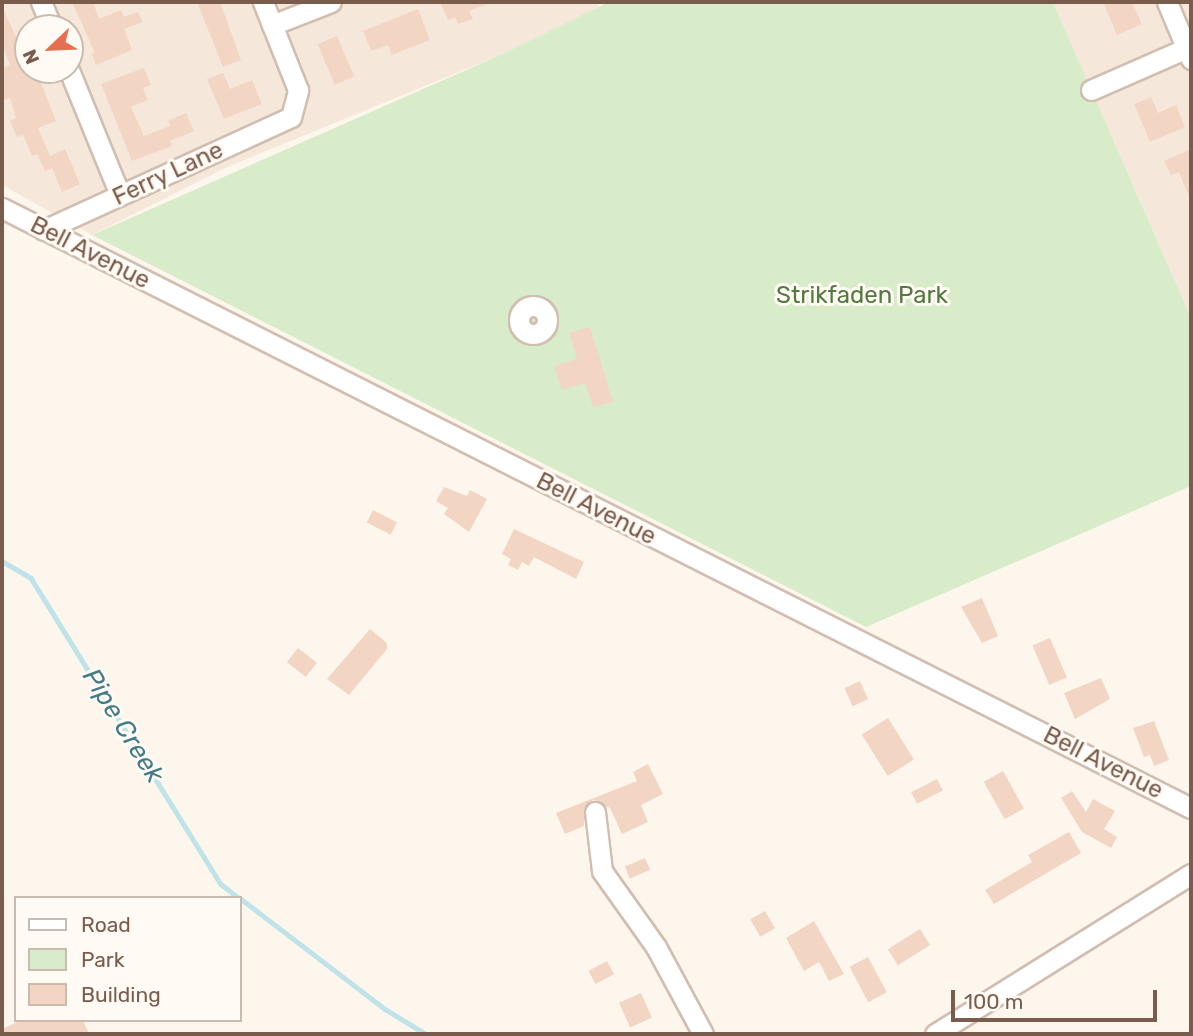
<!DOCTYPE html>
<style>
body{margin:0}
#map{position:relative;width:1193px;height:1036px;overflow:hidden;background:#fdf6ec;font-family:Rubik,sans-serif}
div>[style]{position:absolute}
.residential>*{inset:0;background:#f5e8da}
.green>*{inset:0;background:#d8ecc9}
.stream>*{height:4.5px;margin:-2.25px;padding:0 2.25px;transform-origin:2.25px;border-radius:2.25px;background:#bfe3e8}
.building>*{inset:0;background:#f3d5c3;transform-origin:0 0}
.roads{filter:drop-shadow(2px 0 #d1beb0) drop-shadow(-2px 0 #d1beb0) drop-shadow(0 2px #d1beb0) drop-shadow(0 -2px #d1beb0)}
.minor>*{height:19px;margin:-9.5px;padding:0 9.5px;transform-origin:9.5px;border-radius:9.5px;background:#fff}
.minor>.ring{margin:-9.5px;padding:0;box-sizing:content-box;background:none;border:19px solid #fff;border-radius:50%}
span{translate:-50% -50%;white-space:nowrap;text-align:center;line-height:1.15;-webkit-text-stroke:6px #fffaf3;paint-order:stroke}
.street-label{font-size:24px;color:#7a5c4d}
.park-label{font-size:24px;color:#537a41}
.water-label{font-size:26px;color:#437c86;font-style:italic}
.frame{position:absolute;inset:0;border:4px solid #7a5c4d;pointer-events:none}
.legend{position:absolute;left:14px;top:896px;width:228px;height:126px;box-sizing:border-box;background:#fffaf3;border:2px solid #cabbb1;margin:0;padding:9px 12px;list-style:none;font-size:21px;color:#7a5c4d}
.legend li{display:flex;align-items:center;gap:14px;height:35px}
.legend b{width:35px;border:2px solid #cabbb1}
.north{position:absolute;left:14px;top:14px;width:70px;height:70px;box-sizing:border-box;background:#fffaf3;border:2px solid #cabbb1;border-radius:50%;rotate:247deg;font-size:19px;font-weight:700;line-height:28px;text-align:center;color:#7a5c4d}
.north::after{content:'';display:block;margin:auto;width:24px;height:32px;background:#e76f51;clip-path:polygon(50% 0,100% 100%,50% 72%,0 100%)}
.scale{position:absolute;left:951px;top:990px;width:206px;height:32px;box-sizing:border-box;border:4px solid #7a5c4d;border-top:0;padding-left:9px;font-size:21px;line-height:24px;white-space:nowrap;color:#7a5c4d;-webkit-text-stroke:5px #fffaf3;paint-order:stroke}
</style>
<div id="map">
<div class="residential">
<div style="clip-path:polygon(evenodd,2px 2px,597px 2px,599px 7px,498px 56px,225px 168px,92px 235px,2px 185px,2px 2px,28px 28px,70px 28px,70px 70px,28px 70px,28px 28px)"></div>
<div style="clip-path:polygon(1053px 2px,1191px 2px,1191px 318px)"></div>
</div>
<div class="green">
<div style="clip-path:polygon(609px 2px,1053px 2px,1191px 318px,1191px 486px,866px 627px,92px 235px,498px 56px)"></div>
</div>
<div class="stream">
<div style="left:2px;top:561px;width:34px;rotate:30deg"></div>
<div style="left:31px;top:578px;width:360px;rotate:58.2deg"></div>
<div style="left:221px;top:884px;width:23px;rotate:38deg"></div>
<div style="left:240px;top:898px;width:183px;rotate:37.4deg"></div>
<div style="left:385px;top:1009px;width:48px;rotate:31.4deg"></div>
</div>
<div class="building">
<div style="clip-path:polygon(72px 2px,93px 2px,99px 19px,121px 10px,124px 17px,138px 12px,143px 22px,124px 29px,132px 50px,96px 65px,92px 54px,95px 53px)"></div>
<div style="clip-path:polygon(197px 2px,220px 2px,241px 60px,223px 67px)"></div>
<div style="clip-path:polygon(440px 2px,490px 2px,490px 3px,469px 11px,473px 19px,458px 24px,455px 17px,448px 20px)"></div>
<div style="clip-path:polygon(1103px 2px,1132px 2px,1142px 24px,1117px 35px)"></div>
<div style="clip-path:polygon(2px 7px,17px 39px,23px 37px,28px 70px,36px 70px,56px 121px,38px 128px,50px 156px,65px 149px,80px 184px,62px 192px,52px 168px,45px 171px,37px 154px,32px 156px,23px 135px,17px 137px,10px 121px,16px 118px,10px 98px,5px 100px,2px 91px,2px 68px,10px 65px,2px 44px)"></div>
<div style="clip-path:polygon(418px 9px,430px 40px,392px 55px,388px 45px,371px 51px,363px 31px)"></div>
<div style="left:337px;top:36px;width:44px;height:21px;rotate:67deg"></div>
<div style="clip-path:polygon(144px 68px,151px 85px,143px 88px,148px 100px,131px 107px,144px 136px,170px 126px,168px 121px,186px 113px,194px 131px,170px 141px,172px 146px,132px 161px,101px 84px)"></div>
<div style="clip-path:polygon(223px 73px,230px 89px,252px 80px,262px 104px,224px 119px,207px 79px)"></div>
<div style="clip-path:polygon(1151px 97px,1158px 113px,1176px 105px,1185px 127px,1150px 142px,1134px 104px)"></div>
<div style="clip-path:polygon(1191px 149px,1191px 201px,1179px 172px,1171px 175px,1164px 161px)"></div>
<div style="clip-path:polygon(590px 327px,613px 402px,593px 407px,585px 383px,562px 390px,554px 366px,577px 359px,569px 333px)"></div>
<div style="clip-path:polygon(444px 487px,467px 496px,470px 490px,487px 499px,469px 532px,444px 514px,448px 508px,436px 501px)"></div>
<div style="left:373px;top:510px;width:27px;height:14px;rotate:27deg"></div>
<div style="clip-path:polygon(514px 529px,584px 562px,576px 579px,534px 557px,529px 566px,522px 562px,518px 570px,508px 565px,511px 559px,502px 554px)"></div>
<div style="clip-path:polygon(982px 598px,998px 636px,982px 643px,961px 607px)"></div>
<div style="clip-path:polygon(370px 629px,387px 643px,387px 649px,349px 695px,327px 679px)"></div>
<div style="left:1050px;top:638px;width:43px;height:19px;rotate:67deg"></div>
<div style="left:298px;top:648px;width:24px;height:18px;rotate:38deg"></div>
<div style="clip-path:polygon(1101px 678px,1110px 699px,1075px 719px,1064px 693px)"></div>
<div style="left:860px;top:681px;width:20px;height:17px;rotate:66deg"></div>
<div style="left:888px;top:718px;width:49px;height:31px;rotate:58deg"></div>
<div style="clip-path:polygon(1154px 721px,1169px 760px,1154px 766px,1150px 755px,1144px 757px,1133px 728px)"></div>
<div style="clip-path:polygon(648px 764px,663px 794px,641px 805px,648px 822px,622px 834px,610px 808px,593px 800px,584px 808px,584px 826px,565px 834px,556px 813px,637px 781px,633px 772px)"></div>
<div style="left:1003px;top:771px;width:43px;height:22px;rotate:61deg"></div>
<div style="left:937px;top:779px;width:13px;height:29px;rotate:63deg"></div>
<div style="clip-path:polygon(1072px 791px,1086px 812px,1093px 799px,1115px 811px,1104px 829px,1117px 837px,1111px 848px,1082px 832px,1061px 798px)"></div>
<div style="clip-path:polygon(1069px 832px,1081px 853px,994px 904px,985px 890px,1032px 862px,1028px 855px)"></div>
<div style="left:645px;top:858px;width:13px;height:22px;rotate:67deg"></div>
<div style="left:765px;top:911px;width:20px;height:17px;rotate:60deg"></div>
<div style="clip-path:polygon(814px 921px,844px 974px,829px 981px,819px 962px,804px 971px,786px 938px)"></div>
<div style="left:920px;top:929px;width:19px;height:38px;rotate:58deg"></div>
<div style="left:868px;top:957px;width:40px;height:21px;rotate:62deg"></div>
<div style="left:607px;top:961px;width:15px;height:21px;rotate:62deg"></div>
<div style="left:641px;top:993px;width:27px;height:24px;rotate:66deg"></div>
<div style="clip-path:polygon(22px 1020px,83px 1020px,89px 1034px,2px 1034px,2px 1029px)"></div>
</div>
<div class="roads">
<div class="minor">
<div style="left:41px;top:2px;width:28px;rotate:67deg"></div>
<div style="left:1167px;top:2px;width:62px;rotate:67.2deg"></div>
<div style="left:272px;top:25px;width:63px;rotate:-21.3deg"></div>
<div style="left:69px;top:70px;width:135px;rotate:67.8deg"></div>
<div style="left:1091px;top:90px;width:109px;rotate:-23.7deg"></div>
<div style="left:2px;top:208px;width:1332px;rotate:26.78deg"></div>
<div style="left:44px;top:230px;width:272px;rotate:-24.6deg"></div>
<div style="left:291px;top:117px;width:28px;rotate:-75deg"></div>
<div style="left:298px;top:90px;width:95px;rotate:-111.7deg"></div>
<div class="ring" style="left:519px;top:306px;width:9px;height:9px"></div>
<div style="left:595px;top:812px;width:59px;rotate:83.2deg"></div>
<div style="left:602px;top:871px;width:93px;rotate:54.6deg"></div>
<div style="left:656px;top:947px;width:99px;rotate:61.6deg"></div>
<div style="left:935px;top:1034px;width:302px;rotate:-32deg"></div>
</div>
</div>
<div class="street-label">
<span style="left:168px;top:174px;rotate:-25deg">Ferry Lane</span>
<span style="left:90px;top:253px;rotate:27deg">Bell Avenue</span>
<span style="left:596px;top:509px;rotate:27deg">Bell Avenue</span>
<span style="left:1103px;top:763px;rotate:27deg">Bell Avenue</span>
</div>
<div class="park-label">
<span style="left:862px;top:296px">Strikfaden Park</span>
</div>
<div class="water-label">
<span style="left:123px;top:726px;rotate:58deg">Pipe Creek</span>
</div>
<div class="frame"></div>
<ul class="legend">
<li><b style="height:9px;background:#fff"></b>Road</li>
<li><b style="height:19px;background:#d8ecc9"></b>Park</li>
<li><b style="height:19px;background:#f3d5c3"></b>Building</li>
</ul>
<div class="north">N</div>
<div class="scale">100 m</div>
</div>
